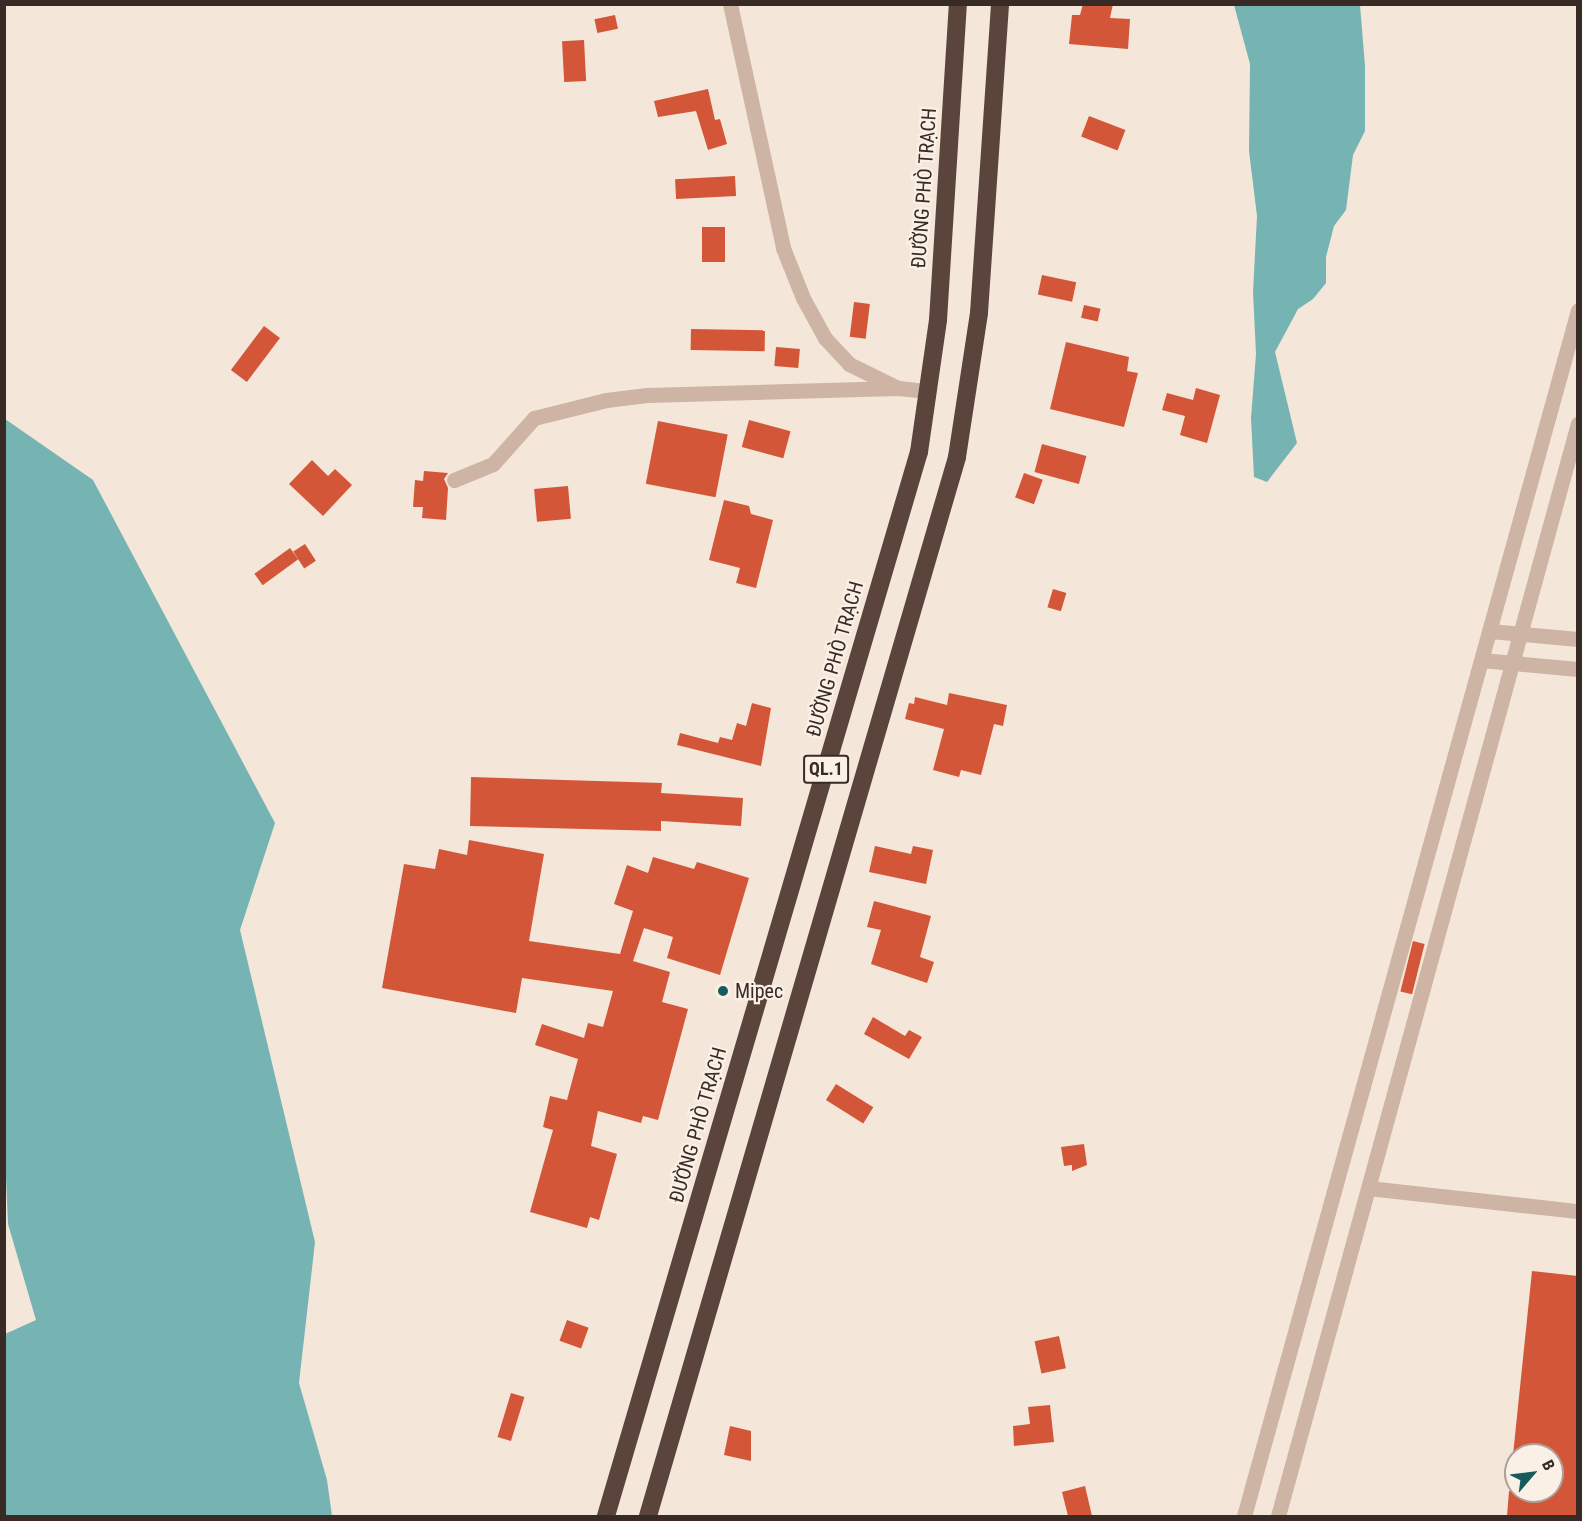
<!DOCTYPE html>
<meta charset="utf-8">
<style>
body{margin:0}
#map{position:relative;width:1582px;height:1521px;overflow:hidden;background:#f4e6d9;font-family:"Roboto Condensed",sans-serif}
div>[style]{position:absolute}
.water>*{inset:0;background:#75b4b3}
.building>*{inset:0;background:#d35638;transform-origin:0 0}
.minor>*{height:15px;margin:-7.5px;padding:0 7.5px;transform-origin:7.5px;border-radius:7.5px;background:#cdb4a4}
.highway>*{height:18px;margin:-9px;padding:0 9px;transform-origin:9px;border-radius:9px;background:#5a443c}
.dots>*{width:16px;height:16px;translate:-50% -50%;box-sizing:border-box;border:3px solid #fbf0e6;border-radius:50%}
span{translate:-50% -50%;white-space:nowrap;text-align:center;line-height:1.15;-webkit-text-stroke:4.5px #fbf0e6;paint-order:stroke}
.shield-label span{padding:2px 4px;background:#fbf0e6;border:2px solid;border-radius:4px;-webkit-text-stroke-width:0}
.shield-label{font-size:18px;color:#382b26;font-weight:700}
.street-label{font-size:20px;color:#382b26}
.poi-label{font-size:20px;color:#382b26}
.left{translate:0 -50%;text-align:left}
.frame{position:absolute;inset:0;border:6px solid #382b26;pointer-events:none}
.north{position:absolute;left:1504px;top:1443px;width:60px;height:60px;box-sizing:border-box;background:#fbf0e6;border:2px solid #ada199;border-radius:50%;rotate:62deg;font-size:16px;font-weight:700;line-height:24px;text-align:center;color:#382b26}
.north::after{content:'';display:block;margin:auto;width:21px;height:27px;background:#175c5d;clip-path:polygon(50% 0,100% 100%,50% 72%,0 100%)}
</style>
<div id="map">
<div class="water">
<div style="clip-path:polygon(1234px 5px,1360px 5px,1365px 66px,1365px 131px,1353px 155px,1346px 210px,1334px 226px,1326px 257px,1326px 283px,1313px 299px,1298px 309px,1275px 352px,1297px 443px,1267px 482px,1254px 477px,1251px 418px,1256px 354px,1253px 292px,1257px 216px,1249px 151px,1250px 64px)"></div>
<div style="clip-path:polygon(5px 419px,93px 480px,275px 823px,240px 930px,315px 1242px,299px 1383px,327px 1480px,332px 1516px,5px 1516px,5px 1334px,36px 1320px,8px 1224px,4px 1133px)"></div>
</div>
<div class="building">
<div style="clip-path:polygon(1083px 4px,1113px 4px,1110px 18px,1130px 19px,1128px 49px,1069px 44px,1072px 15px,1080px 15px)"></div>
<div style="left:615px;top:15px;width:14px;height:21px;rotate:78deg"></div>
<div style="left:584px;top:40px;width:41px;height:22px;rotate:87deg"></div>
<div style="clip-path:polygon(708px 89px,715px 120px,720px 119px,727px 144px,708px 150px,696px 111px,658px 117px,654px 101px)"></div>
<div style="left:1089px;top:116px;width:39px;height:22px;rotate:21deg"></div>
<div style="left:735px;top:176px;width:20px;height:60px;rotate:87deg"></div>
<div style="left:702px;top:227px;width:23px;height:35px"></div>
<div style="left:1042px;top:275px;width:35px;height:20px;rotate:12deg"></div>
<div style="left:854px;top:302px;width:16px;height:35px;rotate:7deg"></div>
<div style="left:1084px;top:305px;width:17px;height:13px;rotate:13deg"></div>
<div style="left:264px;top:326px;width:20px;height:55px;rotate:37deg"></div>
<div style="left:691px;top:329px;width:74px;height:21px;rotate:1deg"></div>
<div style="clip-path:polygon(1066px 342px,1129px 357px,1127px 371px,1138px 373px,1124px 427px,1050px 409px)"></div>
<div style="left:776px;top:347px;width:24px;height:19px;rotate:5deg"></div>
<div style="clip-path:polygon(1196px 388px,1220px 395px,1207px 443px,1180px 435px,1185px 416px,1162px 410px,1167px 393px,1193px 400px)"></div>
<div style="left:749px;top:420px;width:43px;height:28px;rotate:15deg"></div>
<div style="left:658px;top:421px;width:71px;height:64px;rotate:11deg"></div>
<div style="left:1042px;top:444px;width:46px;height:29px;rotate:15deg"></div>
<div style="clip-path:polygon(312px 460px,328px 476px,335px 469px,352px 485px,323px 516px,289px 484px)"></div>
<div style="clip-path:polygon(424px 471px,448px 473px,444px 479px,448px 488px,446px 520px,422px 518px,423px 507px,413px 507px,415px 480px,423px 481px)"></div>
<div style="left:1024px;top:473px;width:20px;height:26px;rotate:20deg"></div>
<div style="left:568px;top:486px;width:33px;height:34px;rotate:85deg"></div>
<div style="clip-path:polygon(724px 500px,749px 506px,751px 514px,773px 520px,756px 588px,736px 583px,740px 568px,709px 560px)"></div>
<div style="left:305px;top:544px;width:20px;height:14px;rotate:57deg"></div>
<div style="left:290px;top:548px;width:14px;height:44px;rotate:54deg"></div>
<div style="left:1053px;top:589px;width:14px;height:19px;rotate:17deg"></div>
<div style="clip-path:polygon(949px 693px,1007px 705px,1003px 726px,994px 724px,981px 775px,961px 770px,959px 777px,933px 770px,944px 729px,905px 719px,909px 703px,914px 704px,915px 697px,947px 705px)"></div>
<div style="clip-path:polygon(752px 703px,771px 708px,761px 766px,677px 745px,680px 733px,718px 743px,720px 737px,732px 740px,737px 723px,746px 726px)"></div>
<div style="clip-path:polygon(471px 777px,662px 783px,661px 793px,743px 798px,741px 826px,661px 821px,661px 831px,470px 826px)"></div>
<div style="clip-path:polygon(469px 840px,544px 854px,529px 941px,620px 954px,633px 911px,614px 904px,627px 865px,648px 873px,653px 857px,694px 869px,697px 862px,749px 878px,720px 975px,667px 958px,673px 937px,644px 928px,633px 961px,670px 972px,662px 1002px,688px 1009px,658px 1120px,643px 1116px,641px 1123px,598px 1111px,591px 1146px,617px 1154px,599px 1220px,590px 1217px,587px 1228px,530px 1212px,553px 1130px,543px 1127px,550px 1096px,567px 1100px,578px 1059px,535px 1045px,542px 1024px,584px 1038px,588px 1023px,603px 1027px,613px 991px,522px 978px,516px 1013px,382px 988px,404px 864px,435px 869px,439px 849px,467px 855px)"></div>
<div style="clip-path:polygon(875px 846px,911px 854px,913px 846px,933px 850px,926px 884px,869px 872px)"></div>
<div style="clip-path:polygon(874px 901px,931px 916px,920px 957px,934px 962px,927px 983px,871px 964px,881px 930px,867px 927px)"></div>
<div style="left:1413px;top:941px;width:12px;height:52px;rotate:14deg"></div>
<div style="clip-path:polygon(873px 1017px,905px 1036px,909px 1030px,922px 1037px,909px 1059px,864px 1034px)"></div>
<div style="left:836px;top:1084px;width:44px;height:19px;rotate:32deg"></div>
<div style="clip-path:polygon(1084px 1144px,1087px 1165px,1072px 1171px,1072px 1165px,1064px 1166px,1061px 1147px)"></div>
<div style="clip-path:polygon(1532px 1271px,1578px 1276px,1578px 1516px,1507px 1516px,1509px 1491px,1552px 1491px,1552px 1455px,1513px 1455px)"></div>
<div style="left:567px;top:1320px;width:23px;height:22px;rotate:20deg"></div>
<div style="left:1059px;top:1336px;width:33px;height:25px;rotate:78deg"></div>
<div style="left:511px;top:1393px;width:14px;height:46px;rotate:17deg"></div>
<div style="clip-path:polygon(1050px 1405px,1054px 1442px,1014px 1446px,1013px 1426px,1030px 1424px,1028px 1407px)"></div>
<div style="clip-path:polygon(730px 1426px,751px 1431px,751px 1461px,724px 1455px)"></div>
<div style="clip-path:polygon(1085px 1486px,1092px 1516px,1068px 1516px,1062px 1492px)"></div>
</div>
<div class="minor">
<div style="left:730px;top:4px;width:250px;rotate:77.7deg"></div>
<div style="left:783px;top:248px;width:54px;rotate:68.2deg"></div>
<div style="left:803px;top:298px;width:46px;rotate:61.2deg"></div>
<div style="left:825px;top:338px;width:35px;rotate:47deg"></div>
<div style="left:849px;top:364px;width:55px;rotate:26.1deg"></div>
<div style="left:898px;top:388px;width:30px;rotate:6deg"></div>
<div style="left:454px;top:480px;width:42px;rotate:-22.3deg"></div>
<div style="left:493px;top:464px;width:62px;rotate:-48.3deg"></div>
<div style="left:534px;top:418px;width:74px;rotate:-14deg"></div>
<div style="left:606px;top:400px;width:41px;rotate:-7deg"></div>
<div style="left:647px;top:395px;width:251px;rotate:-1.6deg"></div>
<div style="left:1490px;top:631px;width:88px;rotate:5.2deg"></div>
<div style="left:1482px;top:660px;width:96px;rotate:5.4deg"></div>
<div style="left:1368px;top:1188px;width:211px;rotate:6.3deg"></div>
<div style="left:1244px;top:1516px;width:1251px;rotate:-74.52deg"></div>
<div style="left:1278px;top:1516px;width:1133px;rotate:-74.65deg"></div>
</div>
<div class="highway">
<div style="left:606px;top:1516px;width:1109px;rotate:-73.61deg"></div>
<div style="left:919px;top:452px;width:133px;rotate:-81.8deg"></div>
<div style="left:938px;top:320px;width:317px;rotate:-86.4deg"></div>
<div style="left:648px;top:1516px;width:1103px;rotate:-73.73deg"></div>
<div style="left:957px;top:457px;width:146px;rotate:-81.3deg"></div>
<div style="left:979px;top:313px;width:310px;rotate:-86.1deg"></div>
</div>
<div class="dots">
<div style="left:723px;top:991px;background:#175c5d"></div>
</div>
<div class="shield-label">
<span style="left:826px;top:769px">QL.1</span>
</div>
<div class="street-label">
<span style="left:924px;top:188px;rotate:-86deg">ĐƯỜNG PHÒ TRẠCH</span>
<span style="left:835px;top:659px;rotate:-74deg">ĐƯỜNG PHÒ TRẠCH</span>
<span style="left:698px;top:1125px;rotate:-74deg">ĐƯỜNG PHÒ TRẠCH</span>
</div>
<div class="poi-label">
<span class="left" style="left:735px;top:991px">Mipec</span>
</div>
<div class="frame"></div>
<div class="north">B</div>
</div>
